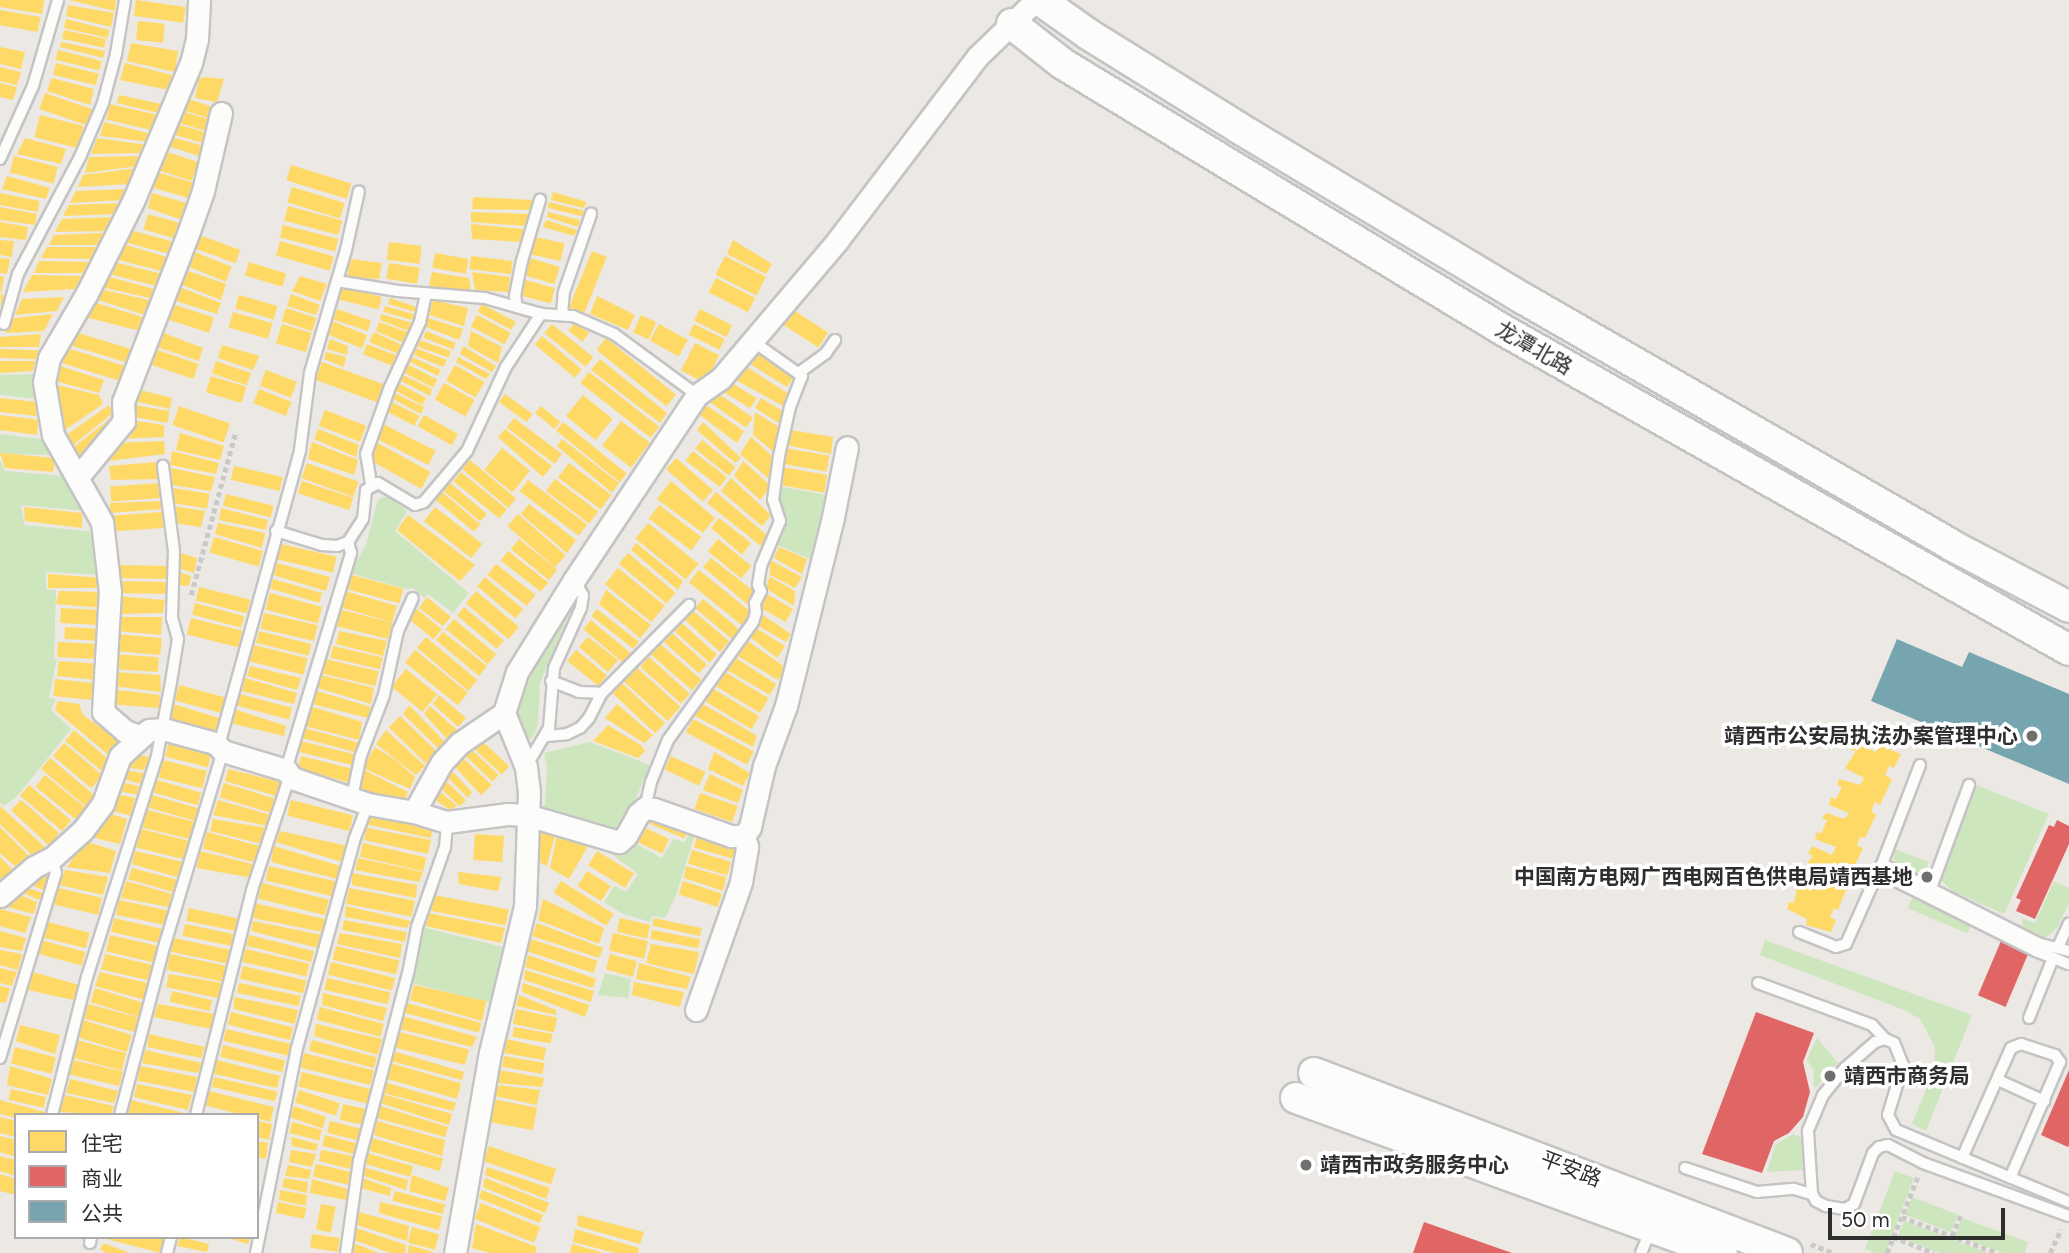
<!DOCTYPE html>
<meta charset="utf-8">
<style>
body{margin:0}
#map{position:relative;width:2069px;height:1253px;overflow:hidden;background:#ece8e4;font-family:Figtree,"Noto Sans SC",sans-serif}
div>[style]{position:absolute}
.green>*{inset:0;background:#cee6be;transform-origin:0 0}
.homes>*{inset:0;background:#ffd966;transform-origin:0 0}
.shops>*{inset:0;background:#e06666;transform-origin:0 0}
.public>*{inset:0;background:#76a5af}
.path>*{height:4.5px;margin-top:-2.25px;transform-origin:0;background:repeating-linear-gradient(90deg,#c9c9c8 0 5px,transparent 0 8.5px)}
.roads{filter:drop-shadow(2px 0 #c5c4c5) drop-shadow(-2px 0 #c5c4c5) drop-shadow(0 2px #c5c4c5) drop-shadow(0 -2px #c5c4c5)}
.lane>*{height:10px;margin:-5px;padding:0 5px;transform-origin:5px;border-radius:5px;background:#fcfcfb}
.street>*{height:21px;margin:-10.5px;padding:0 10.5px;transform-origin:10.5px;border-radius:10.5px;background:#fcfcfb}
.secondary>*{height:30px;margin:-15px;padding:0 15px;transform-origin:15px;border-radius:15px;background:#fcfcfb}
.dots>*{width:19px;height:19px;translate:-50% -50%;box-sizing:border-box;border:4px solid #fff;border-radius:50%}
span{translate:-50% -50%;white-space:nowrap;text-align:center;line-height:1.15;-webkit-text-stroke:7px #fff;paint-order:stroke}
.street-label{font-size:21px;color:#2e2e2e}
.poi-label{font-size:21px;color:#2e2e2e;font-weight:700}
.right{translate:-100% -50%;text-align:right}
.left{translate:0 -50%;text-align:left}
.legend{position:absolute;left:14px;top:1113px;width:245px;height:126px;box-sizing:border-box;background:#fff;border:2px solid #ababab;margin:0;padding:9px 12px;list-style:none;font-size:21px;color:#2e2e2e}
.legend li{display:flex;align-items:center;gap:14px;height:35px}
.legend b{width:35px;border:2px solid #ababab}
.scale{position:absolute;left:1828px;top:1208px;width:177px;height:32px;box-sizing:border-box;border:4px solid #2e2e2e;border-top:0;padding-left:9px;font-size:21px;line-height:24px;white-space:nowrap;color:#2e2e2e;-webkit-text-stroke:5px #fff;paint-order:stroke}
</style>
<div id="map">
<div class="green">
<div style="clip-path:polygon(37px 374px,39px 399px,0 395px,0 375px)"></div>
<div style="clip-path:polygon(0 434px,47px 440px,57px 455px,0 454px)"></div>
<div style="clip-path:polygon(0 460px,5px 471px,65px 476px,85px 511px,21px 505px,24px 525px,96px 532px,106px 575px,46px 572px,46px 589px,56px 590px,54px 659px,57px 659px,49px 698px,56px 699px,51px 710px,71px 729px,18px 795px,4px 806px,0 803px)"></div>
<div style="clip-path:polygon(778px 486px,831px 496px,815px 561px,776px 544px,784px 520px,779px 506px)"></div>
<div style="clip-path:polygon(381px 497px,388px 497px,407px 511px,395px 531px,469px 593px,453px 613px,428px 594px,424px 598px,414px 588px,406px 589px,350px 573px,366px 545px,377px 502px)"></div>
<div style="clip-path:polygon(573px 604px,540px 683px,538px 724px,533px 737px,524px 743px,515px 718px,516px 705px,568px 605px)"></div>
<div style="clip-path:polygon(590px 742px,650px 765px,626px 822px,616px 831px,541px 810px,545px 804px,547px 766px,544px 753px)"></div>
<div style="clip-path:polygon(1976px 785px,2049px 814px,2004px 914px,1952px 891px,1942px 881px,1943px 867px)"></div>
<div style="clip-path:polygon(691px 828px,696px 831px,676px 895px,665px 918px,652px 916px,650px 922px,621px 913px,604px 902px,614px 886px,626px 892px,638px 874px,609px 852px,618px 852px,631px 841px,662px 858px,673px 839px,685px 842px)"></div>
<div style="clip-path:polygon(1892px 848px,1928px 862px,1927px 869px,1917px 876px,1904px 870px,1894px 860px)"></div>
<div style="clip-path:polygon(2054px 881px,2069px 888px,2069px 903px,2057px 928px,2047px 937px,2040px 939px,2023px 929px,2022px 918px,2035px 923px)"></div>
<div style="left:1912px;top:898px;width:65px;height:11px;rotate:23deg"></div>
<div style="left:422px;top:927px;width:85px;height:57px;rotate:14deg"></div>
<div style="clip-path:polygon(1765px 940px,1972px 1015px,1926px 1131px,1912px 1124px,1934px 1070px,1935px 1047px,1920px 1019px,1904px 1010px,1760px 955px)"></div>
<div style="clip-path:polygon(605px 973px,631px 979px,628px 998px,598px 995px)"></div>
<div style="clip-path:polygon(1817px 1038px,1838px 1063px,1817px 1087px,1813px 1086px,1814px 1072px,1807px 1059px)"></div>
<div style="clip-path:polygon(1793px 1134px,1802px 1138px,1803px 1170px,1767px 1172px,1775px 1145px)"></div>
<div style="clip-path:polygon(1895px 1171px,1914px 1178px,1885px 1253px,1875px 1253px,1865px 1249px)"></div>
<div style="left:1912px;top:1197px;width:49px;height:19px;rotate:21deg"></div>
<div style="clip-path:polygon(1962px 1218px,2028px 1242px,2025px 1253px,2003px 1253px,1955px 1235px)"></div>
<div style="clip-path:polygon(1904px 1221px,1988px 1253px,1940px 1253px,1898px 1237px)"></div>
</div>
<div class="homes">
<div style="clip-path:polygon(0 0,44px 0,42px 14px,0 7px)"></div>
<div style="clip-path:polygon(69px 0,116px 0,115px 11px)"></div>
<div style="left:136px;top:0;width:50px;height:16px;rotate:8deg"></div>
<div style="clip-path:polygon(68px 5px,114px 13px,111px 27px,66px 16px)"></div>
<div style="left:0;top:10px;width:41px;height:15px;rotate:10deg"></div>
<div style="clip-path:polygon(66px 19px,109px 30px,108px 38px,64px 28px)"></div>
<div style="left:138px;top:21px;width:27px;height:19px;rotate:6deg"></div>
<div style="left:64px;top:30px;width:43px;height:9px;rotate:12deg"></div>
<div style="clip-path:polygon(61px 42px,105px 51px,103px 58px,60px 47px)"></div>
<div style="clip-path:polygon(131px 43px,178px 51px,175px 72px,127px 61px)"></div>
<div style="clip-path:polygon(0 47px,25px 52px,21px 69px,0 64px)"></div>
<div style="left:58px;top:50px;width:45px;height:10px;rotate:14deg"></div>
<div style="left:56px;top:63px;width:44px;height:12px;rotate:14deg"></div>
<div style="clip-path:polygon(125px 63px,172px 75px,169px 90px,120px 80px)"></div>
<div style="clip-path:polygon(0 67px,21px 72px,17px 85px,0 81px)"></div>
<div style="clip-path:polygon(204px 77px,224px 79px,217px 102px,195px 98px,199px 79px)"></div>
<div style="clip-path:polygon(52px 78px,94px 89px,90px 105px,47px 91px)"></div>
<div style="clip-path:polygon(0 83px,17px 87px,13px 100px,0 97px)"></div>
<div style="left:45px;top:93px;width:53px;height:17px;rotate:19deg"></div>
<div style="clip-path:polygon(119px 95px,161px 104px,158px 113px,117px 103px)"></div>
<div style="left:182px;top:97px;width:36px;height:12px;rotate:18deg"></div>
<div style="left:110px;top:104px;width:48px;height:16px;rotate:13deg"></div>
<div style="left:178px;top:110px;width:37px;height:12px;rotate:17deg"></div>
<div style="left:40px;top:115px;width:45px;height:23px;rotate:14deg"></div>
<div style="clip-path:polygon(104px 122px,152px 134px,150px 142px,100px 136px)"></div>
<div style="left:174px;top:123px;width:37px;height:11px;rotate:17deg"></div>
<div style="clip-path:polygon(171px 137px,204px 146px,202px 157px,168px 146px)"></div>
<div style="clip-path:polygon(25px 138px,66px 149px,61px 164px,17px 154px)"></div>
<div style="clip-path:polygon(97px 138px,148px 145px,143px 153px,91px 154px)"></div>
<div style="left:158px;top:149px;width:42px;height:20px;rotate:18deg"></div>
<div style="left:14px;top:156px;width:45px;height:17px;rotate:14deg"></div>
<div style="clip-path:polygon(143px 156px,138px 166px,85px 173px,89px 157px)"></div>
<div style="left:291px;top:165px;width:63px;height:16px;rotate:17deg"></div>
<div style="clip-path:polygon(138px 168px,131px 184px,78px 187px,83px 175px)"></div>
<div style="left:153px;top:171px;width:41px;height:16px;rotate:16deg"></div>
<div style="clip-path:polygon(7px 176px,50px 188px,46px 199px,2px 189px)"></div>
<div style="left:292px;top:187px;width:55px;height:16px;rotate:17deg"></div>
<div style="clip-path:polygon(129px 189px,123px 200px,70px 203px,76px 191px)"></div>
<div style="clip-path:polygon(553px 192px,587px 202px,584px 208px,551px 200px)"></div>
<div style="clip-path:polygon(0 193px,39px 201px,38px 212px,0 205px)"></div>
<div style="clip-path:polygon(152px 193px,186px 203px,182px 220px,148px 208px)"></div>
<div style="clip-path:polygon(473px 197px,533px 200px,530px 210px,472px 209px)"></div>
<div style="left:549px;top:202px;width:36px;height:6px;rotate:14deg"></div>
<div style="clip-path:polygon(123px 203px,116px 214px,63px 216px,69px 205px)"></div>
<div style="left:288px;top:206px;width:56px;height:15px;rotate:15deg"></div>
<div style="clip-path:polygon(0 207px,37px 214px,35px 225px,0 220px)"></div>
<div style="clip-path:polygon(471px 212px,529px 214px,525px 226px,471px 222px)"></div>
<div style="clip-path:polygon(548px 212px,580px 220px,578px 227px,547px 217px)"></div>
<div style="left:148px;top:214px;width:33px;height:16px;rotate:16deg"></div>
<div style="clip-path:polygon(115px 217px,106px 231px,55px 232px,62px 219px)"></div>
<div style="clip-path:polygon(546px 220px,577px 230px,574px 236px,543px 227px)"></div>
<div style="clip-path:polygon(0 222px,28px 227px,26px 240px,0 237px)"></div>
<div style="clip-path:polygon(471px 224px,524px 229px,521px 242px,472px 239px)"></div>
<div style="left:283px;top:225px;width:57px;height:13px;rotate:14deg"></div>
<div style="left:130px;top:230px;width:48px;height:13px;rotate:15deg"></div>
<div style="clip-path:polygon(104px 233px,98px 245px,49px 245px,54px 235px)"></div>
<div style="left:199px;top:235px;width:44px;height:14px;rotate:20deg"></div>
<div style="left:535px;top:237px;width:30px;height:18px;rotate:12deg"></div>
<div style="clip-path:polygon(0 240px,14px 241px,12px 257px,0 255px)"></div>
<div style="clip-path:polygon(733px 240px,772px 264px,766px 274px,727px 254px)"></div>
<div style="left:280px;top:241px;width:56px;height:15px;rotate:16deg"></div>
<div style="left:389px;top:242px;width:33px;height:18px;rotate:7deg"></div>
<div style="clip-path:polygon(123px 244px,170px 258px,165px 272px,115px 259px)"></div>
<div style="clip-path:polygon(47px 247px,98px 247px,91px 259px,41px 258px)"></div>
<div style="left:190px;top:250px;width:45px;height:16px;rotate:22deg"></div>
<div style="left:592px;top:251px;width:16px;height:62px;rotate:22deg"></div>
<div style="left:435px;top:253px;width:34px;height:15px;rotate:10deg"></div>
<div style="left:471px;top:256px;width:42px;height:13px;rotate:7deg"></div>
<div style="left:725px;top:256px;width:46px;height:21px;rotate:27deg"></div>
<div style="clip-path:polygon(0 258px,10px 259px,7px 274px,0 273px)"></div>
<div style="left:530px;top:258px;width:31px;height:18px;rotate:17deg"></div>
<div style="clip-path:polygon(351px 259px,382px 263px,379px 279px,347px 277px)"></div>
<div style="clip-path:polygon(39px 261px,91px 262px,84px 273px,34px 273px)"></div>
<div style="left:114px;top:262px;width:53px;height:13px;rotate:14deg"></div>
<div style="left:249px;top:262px;width:39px;height:14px;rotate:17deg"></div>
<div style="left:389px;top:263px;width:31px;height:16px;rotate:9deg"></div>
<div style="clip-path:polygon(183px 269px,226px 284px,221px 300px,180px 284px)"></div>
<div style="clip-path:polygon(432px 272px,469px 278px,471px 292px,429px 287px)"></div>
<div style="clip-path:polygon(472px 272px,510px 277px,509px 292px,475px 290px)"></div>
<div style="clip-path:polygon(32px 275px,83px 276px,75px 289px,23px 292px)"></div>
<div style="clip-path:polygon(0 276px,4px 277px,1px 295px,5px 295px,1px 310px)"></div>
<div style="clip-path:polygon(106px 276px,158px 290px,154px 299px,101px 287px)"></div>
<div style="clip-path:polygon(300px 276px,327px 284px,320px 301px,292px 291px)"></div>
<div style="left:716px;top:278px;width:44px;height:16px;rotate:27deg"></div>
<div style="left:525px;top:280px;width:31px;height:16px;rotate:15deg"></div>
<div style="clip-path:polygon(177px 286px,221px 303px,217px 314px,173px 300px)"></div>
<div style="left:342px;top:287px;width:41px;height:13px;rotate:14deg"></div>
<div style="clip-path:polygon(100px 289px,153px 301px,148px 316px,95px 299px)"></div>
<div style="clip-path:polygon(291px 294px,320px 305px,316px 315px,287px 306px)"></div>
<div style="left:239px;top:295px;width:40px;height:14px;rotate:16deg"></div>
<div style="clip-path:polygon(597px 296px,635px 315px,628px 330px,590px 314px)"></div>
<div style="clip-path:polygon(64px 297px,57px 311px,15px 315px,22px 299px)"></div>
<div style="clip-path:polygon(390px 298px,416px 307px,415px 312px,388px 304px)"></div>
<div style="clip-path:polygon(433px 300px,468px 308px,464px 326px,429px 315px)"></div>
<div style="clip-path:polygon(93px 302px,146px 318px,140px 331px,85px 317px)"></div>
<div style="left:172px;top:304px;width:44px;height:16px;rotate:18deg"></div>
<div style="left:482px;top:304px;width:38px;height:9px;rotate:28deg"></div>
<div style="left:385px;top:306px;width:32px;height:6px;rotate:16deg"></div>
<div style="left:286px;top:308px;width:32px;height:14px;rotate:18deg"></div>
<div style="left:337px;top:309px;width:36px;height:11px;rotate:19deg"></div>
<div style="left:700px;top:309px;width:36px;height:13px;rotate:27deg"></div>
<div style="left:792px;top:309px;width:43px;height:18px;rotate:33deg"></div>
<div style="left:233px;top:312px;width:41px;height:16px;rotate:16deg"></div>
<div style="clip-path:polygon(53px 314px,44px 331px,5px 333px,13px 318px)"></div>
<div style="clip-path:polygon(381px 314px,413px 323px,411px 332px,380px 320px)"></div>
<div style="left:477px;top:315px;width:38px;height:13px;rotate:28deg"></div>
<div style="left:641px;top:315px;width:17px;height:19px;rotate:25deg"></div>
<div style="clip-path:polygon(428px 318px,463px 329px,459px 340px,426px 327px)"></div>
<div style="left:332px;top:321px;width:38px;height:14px;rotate:22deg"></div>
<div style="clip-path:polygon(379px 322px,410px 333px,406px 344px,376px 331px)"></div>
<div style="left:575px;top:322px;width:18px;height:11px;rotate:38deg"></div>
<div style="left:282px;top:324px;width:31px;height:20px;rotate:17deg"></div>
<div style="left:552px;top:324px;width:53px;height:12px;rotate:39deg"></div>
<div style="left:659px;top:324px;width:33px;height:19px;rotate:29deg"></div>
<div style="left:694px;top:324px;width:34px;height:12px;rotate:26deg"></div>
<div style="left:426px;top:331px;width:32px;height:7px;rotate:22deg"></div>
<div style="clip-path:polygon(471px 331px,502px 347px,498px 363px,468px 346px)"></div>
<div style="left:75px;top:332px;width:59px;height:14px;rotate:17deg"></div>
<div style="clip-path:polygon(161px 332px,203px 348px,199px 361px,157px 347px)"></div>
<div style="clip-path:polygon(374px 332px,404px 346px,401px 355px,369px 342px)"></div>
<div style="clip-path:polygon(41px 334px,39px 347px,0 347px,0 337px)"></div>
<div style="left:542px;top:336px;width:52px;height:11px;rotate:40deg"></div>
<div style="left:606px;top:338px;width:90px;height:15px;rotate:39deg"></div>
<div style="clip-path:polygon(330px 339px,348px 346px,347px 355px,327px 349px)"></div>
<div style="left:420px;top:340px;width:33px;height:7px;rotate:20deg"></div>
<div style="left:695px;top:343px;width:27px;height:31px;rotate:27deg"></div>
<div style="left:367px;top:344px;width:34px;height:11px;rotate:21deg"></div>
<div style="clip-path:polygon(222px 345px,259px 356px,253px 370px,218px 358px)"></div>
<div style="clip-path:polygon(463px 346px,496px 366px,492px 372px,460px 354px)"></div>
<div style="left:67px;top:348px;width:62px;height:16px;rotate:17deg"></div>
<div style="clip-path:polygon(415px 348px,447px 360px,443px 367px,412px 354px)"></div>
<div style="left:0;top:349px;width:38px;height:9px;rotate:2deg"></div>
<div style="left:155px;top:349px;width:46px;height:16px;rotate:19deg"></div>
<div style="clip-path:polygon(757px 350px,794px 376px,787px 387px,747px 362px)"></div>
<div style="clip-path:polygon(326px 352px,346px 357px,344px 367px,324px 359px)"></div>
<div style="clip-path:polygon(412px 357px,441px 370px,438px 376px,410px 362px)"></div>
<div style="clip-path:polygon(458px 357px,490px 374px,486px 379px,456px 362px)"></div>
<div style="clip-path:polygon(600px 359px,667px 413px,660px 423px,591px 370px)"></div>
<div style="clip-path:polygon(0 361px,35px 361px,33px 371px,0 373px)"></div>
<div style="left:216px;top:361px;width:37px;height:13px;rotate:19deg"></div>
<div style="left:322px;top:362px;width:66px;height:19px;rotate:20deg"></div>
<div style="left:407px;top:364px;width:34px;height:9px;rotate:27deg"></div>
<div style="left:455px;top:365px;width:34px;height:18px;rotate:30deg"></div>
<div style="clip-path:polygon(60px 366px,104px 380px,99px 393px,55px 381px)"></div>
<div style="clip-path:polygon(745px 366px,789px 394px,783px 406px,736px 380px)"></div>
<div style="left:266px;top:370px;width:33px;height:17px;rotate:21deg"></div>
<div style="left:589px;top:372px;width:89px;height:14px;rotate:38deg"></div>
<div style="clip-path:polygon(401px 374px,432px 389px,430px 396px,399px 380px)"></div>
<div style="left:211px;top:376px;width:37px;height:17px;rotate:17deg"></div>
<div style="left:730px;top:382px;width:31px;height:12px;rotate:31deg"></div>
<div style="left:398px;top:383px;width:32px;height:8px;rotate:28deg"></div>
<div style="left:444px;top:383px;width:35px;height:19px;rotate:29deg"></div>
<div style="clip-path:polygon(53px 384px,99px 395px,103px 404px,62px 432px)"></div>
<div style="left:259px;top:389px;width:35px;height:15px;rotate:22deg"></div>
<div style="clip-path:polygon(140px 390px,172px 398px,170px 409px,134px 401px)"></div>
<div style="left:716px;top:392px;width:45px;height:12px;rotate:35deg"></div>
<div style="clip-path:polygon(394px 393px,424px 407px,421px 414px,393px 399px)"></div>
<div style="left:505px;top:394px;width:34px;height:10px;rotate:36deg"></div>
<div style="left:583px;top:395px;width:38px;height:27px;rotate:39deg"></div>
<div style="left:0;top:398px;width:38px;height:14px;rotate:6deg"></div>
<div style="clip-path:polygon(761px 398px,784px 412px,782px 425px,755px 408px)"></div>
<div style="left:390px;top:401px;width:33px;height:11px;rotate:27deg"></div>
<div style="clip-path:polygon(109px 405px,113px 413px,68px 449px,65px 436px)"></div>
<div style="left:135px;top:405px;width:35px;height:12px;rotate:10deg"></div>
<div style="clip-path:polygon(706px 405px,744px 431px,737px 443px,700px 415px)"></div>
<div style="left:179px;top:406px;width:54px;height:20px;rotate:19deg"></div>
<div style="left:541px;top:406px;width:25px;height:9px;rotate:40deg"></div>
<div style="left:325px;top:410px;width:44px;height:17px;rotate:21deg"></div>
<div style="clip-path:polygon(755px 412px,779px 427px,775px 453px,753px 435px)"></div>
<div style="clip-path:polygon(116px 414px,79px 463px,70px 450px)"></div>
<div style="left:0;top:415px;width:39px;height:15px;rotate:7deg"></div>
<div style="left:424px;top:415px;width:39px;height:13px;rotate:29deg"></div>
<div style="left:514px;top:418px;width:60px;height:12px;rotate:37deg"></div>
<div style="clip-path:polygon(131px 420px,164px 425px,164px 437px,116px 439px)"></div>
<div style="left:621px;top:421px;width:36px;height:31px;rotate:37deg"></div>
<div style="left:563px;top:422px;width:82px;height:11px;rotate:39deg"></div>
<div style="clip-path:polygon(703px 422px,741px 458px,735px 463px,697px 430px)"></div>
<div style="left:383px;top:424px;width:59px;height:16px;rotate:27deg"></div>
<div style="clip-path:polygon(318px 429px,359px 445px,356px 457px,314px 439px)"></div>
<div style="clip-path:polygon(505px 429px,552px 466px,543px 477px,498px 437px)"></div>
<div style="clip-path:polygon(790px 430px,833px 437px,831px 454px,786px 445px)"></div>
<div style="clip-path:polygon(180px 433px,224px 446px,220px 460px,176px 450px)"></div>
<div style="clip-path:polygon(751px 437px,774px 458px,770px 480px,740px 454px)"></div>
<div style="clip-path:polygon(562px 439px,619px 483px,612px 493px,557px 446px)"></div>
<div style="left:702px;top:440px;width:43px;height:11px;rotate:39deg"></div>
<div style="clip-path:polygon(164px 441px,165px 454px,108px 461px,109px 446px,113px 443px)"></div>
<div style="clip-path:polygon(312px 442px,358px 460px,354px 475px,308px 459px)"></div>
<div style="left:378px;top:443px;width:60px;height:19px;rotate:29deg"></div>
<div style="left:502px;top:448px;width:36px;height:28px;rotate:39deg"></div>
<div style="left:785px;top:448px;width:45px;height:16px;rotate:10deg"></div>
<div style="clip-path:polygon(172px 451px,219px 463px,216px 474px,170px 465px)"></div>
<div style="left:693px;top:451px;width:43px;height:12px;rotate:38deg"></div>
<div style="clip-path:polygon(0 453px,55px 458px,53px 472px,5px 468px)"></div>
<div style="left:676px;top:458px;width:49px;height:15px;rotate:41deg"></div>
<div style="left:470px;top:460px;width:60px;height:12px;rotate:40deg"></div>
<div style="clip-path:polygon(743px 461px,771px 486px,760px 500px,734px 476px)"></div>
<div style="clip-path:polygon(157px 462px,159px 479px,111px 480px,109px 466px)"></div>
<div style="left:307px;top:463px;width:55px;height:16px;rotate:20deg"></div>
<div style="left:569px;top:463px;width:53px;height:18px;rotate:37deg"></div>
<div style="left:234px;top:466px;width:50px;height:14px;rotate:13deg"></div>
<div style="left:782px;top:467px;width:46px;height:18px;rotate:10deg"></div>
<div style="clip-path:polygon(171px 468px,215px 477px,211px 491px,172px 485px)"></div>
<div style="left:461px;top:472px;width:59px;height:12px;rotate:39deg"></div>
<div style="clip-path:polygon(731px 478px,771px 515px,762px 526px,721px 491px)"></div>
<div style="left:555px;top:479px;width:54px;height:15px;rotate:37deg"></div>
<div style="left:528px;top:480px;width:74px;height:14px;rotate:37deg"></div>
<div style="left:302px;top:481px;width:54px;height:13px;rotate:18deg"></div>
<div style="clip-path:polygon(671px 481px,715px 518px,703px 533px,657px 499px)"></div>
<div style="left:160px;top:483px;width:15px;height:50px;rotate:86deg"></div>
<div style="left:450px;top:483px;width:48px;height:10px;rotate:40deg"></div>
<div style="left:173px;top:488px;width:37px;height:15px;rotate:9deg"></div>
<div style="left:442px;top:492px;width:50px;height:10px;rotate:40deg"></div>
<div style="clip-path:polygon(716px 492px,768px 536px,761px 546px,707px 503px)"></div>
<div style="left:226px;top:494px;width:49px;height:12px;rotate:14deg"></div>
<div style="clip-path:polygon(163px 501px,163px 509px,110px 513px,110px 503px)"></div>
<div style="clip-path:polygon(529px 504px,576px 540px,567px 553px,521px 514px)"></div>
<div style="left:659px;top:505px;width:53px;height:17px;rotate:37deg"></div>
<div style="clip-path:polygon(173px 506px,205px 511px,201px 527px,174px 523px)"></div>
<div style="clip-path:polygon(24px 507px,82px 513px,82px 528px,25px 521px)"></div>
<div style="left:435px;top:507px;width:60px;height:18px;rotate:38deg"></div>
<div style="clip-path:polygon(221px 508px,268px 520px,266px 530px,219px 520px)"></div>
<div style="left:162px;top:512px;width:16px;height:52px;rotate:86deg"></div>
<div style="left:518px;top:514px;width:63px;height:16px;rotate:41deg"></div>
<div style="clip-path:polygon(408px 515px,475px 565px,460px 581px,397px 530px)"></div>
<div style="clip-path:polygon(719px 518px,751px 543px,742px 555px,711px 528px)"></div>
<div style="clip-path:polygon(218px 523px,265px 533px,262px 548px,215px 534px)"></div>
<div style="left:648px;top:523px;width:65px;height:20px;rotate:39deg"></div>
<div style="left:214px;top:537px;width:51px;height:16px;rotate:16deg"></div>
<div style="left:519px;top:539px;width:49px;height:13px;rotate:39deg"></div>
<div style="left:718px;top:539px;width:43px;height:16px;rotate:39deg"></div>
<div style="clip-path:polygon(636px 543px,683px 581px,678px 590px,631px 550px)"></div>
<div style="left:281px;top:544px;width:57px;height:16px;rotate:13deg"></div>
<div style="clip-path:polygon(779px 547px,807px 559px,802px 574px,774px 558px)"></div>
<div style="left:508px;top:551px;width:51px;height:12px;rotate:38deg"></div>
<div style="clip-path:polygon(181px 553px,197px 558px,194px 573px,181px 569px)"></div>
<div style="left:628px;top:553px;width:62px;height:14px;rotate:40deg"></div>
<div style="clip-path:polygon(711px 558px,756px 593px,748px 605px,703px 567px)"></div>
<div style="clip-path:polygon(770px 560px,802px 577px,795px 588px,770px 575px)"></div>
<div style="clip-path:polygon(277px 563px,330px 577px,326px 591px,273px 575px)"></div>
<div style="left:496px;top:564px;width:50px;height:14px;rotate:38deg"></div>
<div style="left:116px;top:565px;width:53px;height:13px;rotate:1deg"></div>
<div style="left:618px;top:568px;width:60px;height:21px;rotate:39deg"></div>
<div style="left:699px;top:570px;width:68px;height:16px;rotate:39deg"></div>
<div style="clip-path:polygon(179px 572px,191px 576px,189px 586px,179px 585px)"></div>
<div style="clip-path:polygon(48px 574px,104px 578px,104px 588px,48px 588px)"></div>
<div style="left:352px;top:575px;width:53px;height:15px;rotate:15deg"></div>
<div style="left:485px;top:577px;width:50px;height:12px;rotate:40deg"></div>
<div style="clip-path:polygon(770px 577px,795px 591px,794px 606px,765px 588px)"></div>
<div style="left:273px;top:579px;width:51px;height:10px;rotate:16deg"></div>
<div style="left:116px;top:581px;width:51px;height:12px;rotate:1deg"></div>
<div style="left:199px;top:587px;width:53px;height:14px;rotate:14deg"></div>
<div style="clip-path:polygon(606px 590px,651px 625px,640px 638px,599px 604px)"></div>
<div style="clip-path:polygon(59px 591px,104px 592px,103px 608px,56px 604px)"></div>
<div style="left:345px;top:591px;width:54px;height:17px;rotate:16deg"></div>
<div style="left:476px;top:591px;width:56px;height:16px;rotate:40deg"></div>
<div style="left:270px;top:593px;width:54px;height:17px;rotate:15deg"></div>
<div style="left:767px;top:594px;width:30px;height:15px;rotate:30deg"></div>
<div style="clip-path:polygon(116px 596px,165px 600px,163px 613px,116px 614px)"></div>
<div style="clip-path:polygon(427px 597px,451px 617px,443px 626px,419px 608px)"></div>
<div style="left:703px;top:599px;width:50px;height:12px;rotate:40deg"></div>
<div style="left:195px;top:603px;width:51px;height:12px;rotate:15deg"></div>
<div style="left:464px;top:607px;width:52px;height:11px;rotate:40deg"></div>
<div style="left:61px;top:608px;width:44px;height:15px;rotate:3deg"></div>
<div style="left:338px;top:609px;width:56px;height:17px;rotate:14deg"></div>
<div style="left:417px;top:609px;width:32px;height:13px;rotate:39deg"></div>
<div style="left:597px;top:609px;width:53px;height:9px;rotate:38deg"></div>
<div style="clip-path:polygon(692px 610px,729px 641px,720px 652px,684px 619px)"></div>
<div style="left:264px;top:613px;width:55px;height:16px;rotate:13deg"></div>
<div style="clip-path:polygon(763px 615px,791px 634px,786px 642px,757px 625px)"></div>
<div style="clip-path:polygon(118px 617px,162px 617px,161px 635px,117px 631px)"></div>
<div style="left:191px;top:618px;width:53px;height:17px;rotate:14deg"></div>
<div style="left:454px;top:619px;width:55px;height:13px;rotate:40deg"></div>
<div style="left:591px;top:620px;width:53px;height:12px;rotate:40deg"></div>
<div style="left:682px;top:623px;width:47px;height:11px;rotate:42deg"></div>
<div style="left:65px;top:627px;width:38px;height:12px;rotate:3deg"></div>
<div style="clip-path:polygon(756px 628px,785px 646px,777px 658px,750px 637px)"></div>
<div style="left:259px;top:631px;width:54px;height:12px;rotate:14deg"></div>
<div style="clip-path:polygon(339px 631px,387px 641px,383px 656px,336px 644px)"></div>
<div style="clip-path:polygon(443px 632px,487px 666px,479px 676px,436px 640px)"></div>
<div style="left:672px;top:633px;width:47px;height:12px;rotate:42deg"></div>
<div style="left:116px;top:634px;width:46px;height:17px;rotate:5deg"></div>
<div style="left:426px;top:637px;width:67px;height:14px;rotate:40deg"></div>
<div style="clip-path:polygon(588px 637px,618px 660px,608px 672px,579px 647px)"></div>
<div style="clip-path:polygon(748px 641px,782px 665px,784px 672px,778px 680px,738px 656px)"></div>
<div style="left:58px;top:642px;width:43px;height:15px;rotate:3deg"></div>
<div style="left:659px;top:643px;width:56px;height:14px;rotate:41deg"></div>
<div style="left:254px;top:645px;width:55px;height:17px;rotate:14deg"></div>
<div style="left:333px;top:646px;width:51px;height:12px;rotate:13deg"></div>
<div style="left:415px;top:650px;width:68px;height:16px;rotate:39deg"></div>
<div style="left:576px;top:650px;width:40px;height:14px;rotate:39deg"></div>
<div style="left:114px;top:654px;width:45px;height:15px;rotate:4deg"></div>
<div style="left:649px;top:657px;width:55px;height:13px;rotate:42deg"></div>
<div style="clip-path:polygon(736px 658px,776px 684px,770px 695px,727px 670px)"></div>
<div style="left:325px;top:659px;width:55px;height:15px;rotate:13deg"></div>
<div style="clip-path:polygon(59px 661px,100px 664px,96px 680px,57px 676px)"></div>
<div style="clip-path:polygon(250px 666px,301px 678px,297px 690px,247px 676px)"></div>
<div style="left:635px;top:666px;width:61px;height:19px;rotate:42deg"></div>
<div style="left:406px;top:669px;width:40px;height:23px;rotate:39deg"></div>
<div style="clip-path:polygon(113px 672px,160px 675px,161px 692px,112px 686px)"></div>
<div style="left:725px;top:672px;width:51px;height:17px;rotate:31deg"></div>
<div style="clip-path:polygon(321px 675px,374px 688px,371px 704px,318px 688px)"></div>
<div style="clip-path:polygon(245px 678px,297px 693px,294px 704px,242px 691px)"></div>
<div style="left:55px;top:679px;width:40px;height:17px;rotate:6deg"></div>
<div style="left:621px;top:682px;width:60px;height:14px;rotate:43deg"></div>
<div style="left:179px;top:685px;width:48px;height:16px;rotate:15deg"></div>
<div style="left:712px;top:688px;width:55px;height:15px;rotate:31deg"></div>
<div style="clip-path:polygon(110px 689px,160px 695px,159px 708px,108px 704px)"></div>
<div style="clip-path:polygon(317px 691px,371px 707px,368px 718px,312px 704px)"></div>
<div style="left:240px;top:694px;width:54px;height:12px;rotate:15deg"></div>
<div style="clip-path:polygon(439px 695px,466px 718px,458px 727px,433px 704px)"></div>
<div style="clip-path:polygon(58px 701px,79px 704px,83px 715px,118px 740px,111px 757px,55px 710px)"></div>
<div style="left:173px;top:704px;width:49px;height:15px;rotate:17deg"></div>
<div style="clip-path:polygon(617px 704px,653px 735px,644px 743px,605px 718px)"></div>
<div style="clip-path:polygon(703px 704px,757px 736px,753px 747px,695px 716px)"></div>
<div style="clip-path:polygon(409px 705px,445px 742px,439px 749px,403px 714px)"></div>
<div style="clip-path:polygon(310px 706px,362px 722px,359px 740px,305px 726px)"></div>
<div style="clip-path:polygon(430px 706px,457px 730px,448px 740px,424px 714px)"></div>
<div style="clip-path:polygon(234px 709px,286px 726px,284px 736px,231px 723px)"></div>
<div style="left:400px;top:716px;width:52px;height:16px;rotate:44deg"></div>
<div style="left:693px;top:719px;width:69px;height:15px;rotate:28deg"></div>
<div style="clip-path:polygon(608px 725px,642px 746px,645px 751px,638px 758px,593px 741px)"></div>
<div style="left:304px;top:728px;width:56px;height:10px;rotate:15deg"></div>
<div style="clip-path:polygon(74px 730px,108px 759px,103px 772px,65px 741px)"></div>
<div style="clip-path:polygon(386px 730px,425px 766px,416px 775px,376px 744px)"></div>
<div style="left:480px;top:739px;width:40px;height:11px;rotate:43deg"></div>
<div style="left:169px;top:741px;width:44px;height:16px;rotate:14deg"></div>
<div style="left:301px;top:741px;width:57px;height:11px;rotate:14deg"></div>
<div style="left:64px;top:743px;width:50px;height:17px;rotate:40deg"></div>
<div style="clip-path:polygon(1854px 744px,1876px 752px,1878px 745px,1901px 754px,1894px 768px,1889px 766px,1885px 775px,1892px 779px,1880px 805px,1875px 802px,1871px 811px,1876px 815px,1865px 838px,1860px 837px,1857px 846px,1863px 848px,1850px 876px,1846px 873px,1843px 882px,1848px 884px,1838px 910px,1834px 908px,1830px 917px,1836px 920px,1831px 932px,1806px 925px,1807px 919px,1787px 909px,1789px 902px,1794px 903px,1798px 883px,1819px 891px,1822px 884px,1800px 874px,1813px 855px,1808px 854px,1812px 846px,1832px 855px,1836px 847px,1815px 839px,1817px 832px,1821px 834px,1827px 820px,1822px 819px,1826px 813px,1845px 819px,1849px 813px,1829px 805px,1831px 797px,1836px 799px,1842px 787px,1837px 785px,1839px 779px,1860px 785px,1864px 778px,1845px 768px,1856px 751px,1851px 750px)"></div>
<div style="clip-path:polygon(375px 747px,397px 761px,415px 777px,410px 789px,363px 768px)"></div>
<div style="left:471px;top:749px;width:38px;height:9px;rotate:43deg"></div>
<div style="clip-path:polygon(714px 752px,750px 773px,743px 786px,708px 769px)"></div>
<div style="clip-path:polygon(128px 753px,150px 757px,144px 770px,124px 767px)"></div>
<div style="clip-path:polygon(301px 756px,353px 769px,350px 783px,298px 768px)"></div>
<div style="left:671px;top:756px;width:38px;height:15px;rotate:25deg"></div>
<div style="left:50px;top:758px;width:61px;height:14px;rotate:40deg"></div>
<div style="clip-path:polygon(463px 758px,492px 785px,481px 795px,455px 767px)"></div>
<div style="left:163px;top:760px;width:45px;height:18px;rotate:14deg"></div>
<div style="clip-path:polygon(228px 769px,280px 782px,276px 796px,225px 781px)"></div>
<div style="clip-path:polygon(122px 770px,144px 773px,141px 784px,120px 778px)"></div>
<div style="clip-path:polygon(364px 770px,408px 792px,403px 803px,360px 789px)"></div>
<div style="clip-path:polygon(452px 771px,472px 792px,468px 798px,447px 777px)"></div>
<div style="clip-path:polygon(710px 774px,743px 790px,738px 803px,703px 790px)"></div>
<div style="left:45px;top:775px;width:54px;height:15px;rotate:39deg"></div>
<div style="left:157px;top:780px;width:46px;height:13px;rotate:16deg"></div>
<div style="left:445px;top:780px;width:29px;height:9px;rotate:44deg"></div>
<div style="left:119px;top:782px;width:20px;height:9px;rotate:11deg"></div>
<div style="left:224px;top:783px;width:53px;height:15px;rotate:17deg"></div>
<div style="left:29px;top:785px;width:55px;height:14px;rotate:40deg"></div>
<div style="clip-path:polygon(438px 790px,457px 806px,450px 810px,431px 797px)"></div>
<div style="left:700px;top:793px;width:40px;height:17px;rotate:19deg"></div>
<div style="clip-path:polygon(116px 794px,135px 798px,131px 816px,110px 810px)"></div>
<div style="left:152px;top:795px;width:48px;height:13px;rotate:16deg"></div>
<div style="clip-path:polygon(21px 800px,59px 833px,49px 846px,11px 810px)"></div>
<div style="clip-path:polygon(218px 800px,271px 815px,268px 826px,213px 815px)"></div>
<div style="left:291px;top:800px;width:64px;height:16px;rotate:14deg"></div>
<div style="clip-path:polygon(0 806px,47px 849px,36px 859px,0 824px)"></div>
<div style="left:147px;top:810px;width:49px;height:18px;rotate:14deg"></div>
<div style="clip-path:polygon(108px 813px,127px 819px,120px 844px,87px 836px)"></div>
<div style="left:370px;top:815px;width:64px;height:10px;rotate:12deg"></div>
<div style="left:652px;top:815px;width:39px;height:9px;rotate:23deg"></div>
<div style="clip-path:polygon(213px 819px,267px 828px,262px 844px,210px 831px)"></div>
<div style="clip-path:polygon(536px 824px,556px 831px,547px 866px,533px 859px)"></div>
<div style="left:641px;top:826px;width:31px;height:16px;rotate:25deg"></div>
<div style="clip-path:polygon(0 827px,31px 858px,20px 871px,0 853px)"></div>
<div style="clip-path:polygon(367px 828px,431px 840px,428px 854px,364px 840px)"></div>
<div style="left:141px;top:829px;width:49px;height:19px;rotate:14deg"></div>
<div style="clip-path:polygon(280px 831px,347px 846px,342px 862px,276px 842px)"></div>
<div style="clip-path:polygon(558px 831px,589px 844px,569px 879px,550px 868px)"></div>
<div style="left:207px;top:832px;width:57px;height:17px;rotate:15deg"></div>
<div style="left:698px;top:833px;width:40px;height:15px;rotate:16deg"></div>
<div style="left:475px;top:834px;width:29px;height:26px;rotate:4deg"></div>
<div style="clip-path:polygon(85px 841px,116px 851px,110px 873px,67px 867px)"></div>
<div style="left:363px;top:843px;width:65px;height:14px;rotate:13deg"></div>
<div style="clip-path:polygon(274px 846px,340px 866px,338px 879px,271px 862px)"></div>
<div style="left:692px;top:850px;width:41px;height:14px;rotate:17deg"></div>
<div style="clip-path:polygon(135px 851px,183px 862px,180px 878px,132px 864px)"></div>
<div style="clip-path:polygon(200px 851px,256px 865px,253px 878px,197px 868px)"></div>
<div style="left:597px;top:851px;width:43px;height:17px;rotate:31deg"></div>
<div style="clip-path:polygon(0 857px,15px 872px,4px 882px,0 878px)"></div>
<div style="clip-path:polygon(358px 858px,423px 872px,419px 882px,355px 870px)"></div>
<div style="left:269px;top:866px;width:69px;height:15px;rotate:13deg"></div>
<div style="clip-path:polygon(686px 866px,726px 877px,723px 891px,684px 878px)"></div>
<div style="clip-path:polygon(132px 868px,178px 880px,173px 892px,128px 879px)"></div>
<div style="clip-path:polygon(65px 870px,108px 877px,103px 895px,59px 885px)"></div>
<div style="left:587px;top:871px;width:28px;height:18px;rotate:32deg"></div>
<div style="clip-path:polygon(458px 872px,501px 877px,498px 891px,459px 884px)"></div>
<div style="clip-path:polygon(352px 873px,417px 885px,416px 898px,352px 885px)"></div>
<div style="clip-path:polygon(35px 874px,48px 876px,43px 890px,32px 885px)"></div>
<div style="clip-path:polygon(126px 881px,172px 894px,169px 907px,121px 898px)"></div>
<div style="left:561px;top:881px;width:62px;height:14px;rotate:32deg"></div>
<div style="left:683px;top:881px;width:41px;height:14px;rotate:18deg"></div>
<div style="clip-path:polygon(29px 883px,28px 888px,43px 893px,39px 900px,16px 890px)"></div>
<div style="left:262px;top:883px;width:69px;height:16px;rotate:14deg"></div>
<div style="left:58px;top:888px;width:45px;height:17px;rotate:13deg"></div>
<div style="left:349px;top:888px;width:67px;height:16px;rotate:11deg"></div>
<div style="clip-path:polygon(13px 892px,37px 902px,34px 914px,0 905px)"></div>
<div style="left:434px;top:895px;width:76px;height:16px;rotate:11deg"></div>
<div style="clip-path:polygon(543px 899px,604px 928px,599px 944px,538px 920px)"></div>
<div style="left:119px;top:900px;width:50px;height:15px;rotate:12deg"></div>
<div style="clip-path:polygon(254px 903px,325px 919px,323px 932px,253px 918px)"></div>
<div style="clip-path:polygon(346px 906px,411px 921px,407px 928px,345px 917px)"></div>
<div style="left:189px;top:908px;width:50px;height:13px;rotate:12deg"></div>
<div style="clip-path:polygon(0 909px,31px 917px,25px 933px,0 926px)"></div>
<div style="clip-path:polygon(428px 913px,505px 928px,501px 943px,426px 926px)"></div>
<div style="left:114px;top:918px;width:49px;height:14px;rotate:13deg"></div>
<div style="left:620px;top:918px;width:31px;height:14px;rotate:13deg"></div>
<div style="left:654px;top:918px;width:49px;height:8px;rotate:12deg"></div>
<div style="left:344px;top:920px;width:64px;height:10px;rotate:11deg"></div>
<div style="clip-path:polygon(253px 921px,322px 935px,318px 948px,251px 931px)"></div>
<div style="left:47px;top:922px;width:44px;height:16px;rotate:14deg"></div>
<div style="clip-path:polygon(537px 923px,603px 948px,599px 958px,532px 936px)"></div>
<div style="left:185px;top:924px;width:51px;height:12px;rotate:12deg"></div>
<div style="left:652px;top:930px;width:49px;height:9px;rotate:11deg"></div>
<div style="clip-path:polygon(0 931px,26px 938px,22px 951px,0 947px)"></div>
<div style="clip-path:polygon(340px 933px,402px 944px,400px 958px,337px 944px)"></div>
<div style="left:613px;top:933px;width:36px;height:18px;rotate:13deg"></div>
<div style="left:110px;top:935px;width:48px;height:17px;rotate:13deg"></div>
<div style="left:249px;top:935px;width:67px;height:11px;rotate:14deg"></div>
<div style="left:174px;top:938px;width:57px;height:14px;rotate:12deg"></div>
<div style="left:531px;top:939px;width:70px;height:13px;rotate:18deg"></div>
<div style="left:41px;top:940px;width:46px;height:14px;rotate:15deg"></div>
<div style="clip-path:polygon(651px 944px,699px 952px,694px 974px,646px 963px)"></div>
<div style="left:336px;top:946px;width:65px;height:14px;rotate:13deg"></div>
<div style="left:245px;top:949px;width:66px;height:13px;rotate:13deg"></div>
<div style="clip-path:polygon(0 950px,22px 954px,18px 970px,0 965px)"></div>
<div style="left:105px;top:954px;width:49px;height:16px;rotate:13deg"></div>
<div style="left:170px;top:954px;width:58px;height:16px;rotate:12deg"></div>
<div style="left:610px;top:954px;width:28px;height:16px;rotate:15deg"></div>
<div style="clip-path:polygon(528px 955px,596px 979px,593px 988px,525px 967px)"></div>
<div style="left:331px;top:962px;width:66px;height:13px;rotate:14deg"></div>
<div style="clip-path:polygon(639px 963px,691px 977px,687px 989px,636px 979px)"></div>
<div style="left:243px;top:966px;width:65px;height:13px;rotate:13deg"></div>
<div style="clip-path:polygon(0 968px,17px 972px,12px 986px,0 983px)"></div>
<div style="clip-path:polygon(525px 970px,594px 991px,591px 1002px,524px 980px)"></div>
<div style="clip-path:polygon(33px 972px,79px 985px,73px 1000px,28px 990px)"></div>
<div style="clip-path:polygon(100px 972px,148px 983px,145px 1000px,95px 986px)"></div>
<div style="clip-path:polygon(169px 974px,222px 983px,218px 998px,166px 987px)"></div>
<div style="left:327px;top:978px;width:65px;height:12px;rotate:13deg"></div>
<div style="clip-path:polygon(634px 982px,684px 992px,680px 1007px,632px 995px)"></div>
<div style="left:239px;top:983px;width:63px;height:10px;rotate:12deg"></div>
<div style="clip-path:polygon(523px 983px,589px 1005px,585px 1017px,522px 992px)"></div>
<div style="clip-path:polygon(414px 985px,486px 1001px,482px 1021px,410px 1000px)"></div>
<div style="clip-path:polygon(0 986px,10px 988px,6px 1003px,0 1002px)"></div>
<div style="left:95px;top:988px;width:52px;height:15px;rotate:17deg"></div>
<div style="left:172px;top:991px;width:41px;height:11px;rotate:13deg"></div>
<div style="clip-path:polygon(323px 993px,387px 1008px,383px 1021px,322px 1005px)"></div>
<div style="clip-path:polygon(519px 995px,556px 1010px,556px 1015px,516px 1006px)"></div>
<div style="clip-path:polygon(234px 997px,298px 1010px,295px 1024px,234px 1009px)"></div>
<div style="left:407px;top:1003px;width:77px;height:10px;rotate:15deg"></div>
<div style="left:88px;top:1004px;width:52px;height:15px;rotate:15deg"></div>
<div style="clip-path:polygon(158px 1004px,215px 1014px,211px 1029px,154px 1017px)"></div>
<div style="left:320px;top:1007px;width:66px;height:13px;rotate:15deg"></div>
<div style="left:516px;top:1009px;width:42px;height:15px;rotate:12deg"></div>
<div style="left:231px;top:1012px;width:64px;height:13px;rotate:14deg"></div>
<div style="clip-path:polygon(402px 1016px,477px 1037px,472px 1047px,400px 1029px)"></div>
<div style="left:83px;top:1020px;width:51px;height:18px;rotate:17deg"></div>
<div style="clip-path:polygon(316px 1024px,382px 1039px,378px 1055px,314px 1036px)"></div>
<div style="clip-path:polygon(20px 1025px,60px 1035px,55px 1054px,16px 1041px)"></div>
<div style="left:514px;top:1027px;width:39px;height:10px;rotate:10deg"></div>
<div style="left:226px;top:1029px;width:67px;height:12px;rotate:13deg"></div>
<div style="left:399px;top:1032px;width:72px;height:16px;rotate:14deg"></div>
<div style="clip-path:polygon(149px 1034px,205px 1047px,201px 1058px,147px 1047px)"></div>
<div style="clip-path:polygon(507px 1039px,546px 1048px,544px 1060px,504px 1053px)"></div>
<div style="left:77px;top:1040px;width:51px;height:18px;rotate:15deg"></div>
<div style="left:312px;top:1040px;width:67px;height:11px;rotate:15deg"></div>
<div style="left:223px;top:1045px;width:64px;height:12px;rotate:14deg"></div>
<div style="left:15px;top:1047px;width:42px;height:17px;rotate:14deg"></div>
<div style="clip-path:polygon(145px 1050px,202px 1063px,198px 1073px,142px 1063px)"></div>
<div style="clip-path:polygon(393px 1051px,464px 1072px,462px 1080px,391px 1061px)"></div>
<div style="left:304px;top:1053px;width:72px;height:15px;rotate:14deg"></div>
<div style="left:504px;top:1056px;width:41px;height:11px;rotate:10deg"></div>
<div style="left:73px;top:1060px;width:51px;height:15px;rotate:13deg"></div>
<div style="clip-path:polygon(217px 1060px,280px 1076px,277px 1088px,214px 1074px)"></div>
<div style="left:390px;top:1063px;width:74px;height:16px;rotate:16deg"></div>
<div style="clip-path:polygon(10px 1066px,52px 1079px,48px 1095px,7px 1085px)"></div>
<div style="left:140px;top:1066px;width:58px;height:15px;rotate:11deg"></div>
<div style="clip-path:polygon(499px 1070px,544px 1078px,542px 1087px,497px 1083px)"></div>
<div style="left:302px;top:1072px;width:71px;height:15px;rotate:14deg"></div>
<div style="left:214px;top:1077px;width:65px;height:10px;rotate:13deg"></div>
<div style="clip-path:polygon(70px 1079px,118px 1091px,114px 1103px,66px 1093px)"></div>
<div style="clip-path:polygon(384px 1082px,456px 1103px,453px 1111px,383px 1093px)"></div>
<div style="clip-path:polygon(137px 1084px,192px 1095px,188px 1110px,134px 1097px)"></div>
<div style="clip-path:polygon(496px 1085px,540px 1090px,537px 1105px,495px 1096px)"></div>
<div style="left:11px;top:1089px;width:36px;height:11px;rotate:13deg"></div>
<div style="left:299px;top:1090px;width:43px;height:13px;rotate:18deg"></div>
<div style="left:209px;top:1091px;width:67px;height:15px;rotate:14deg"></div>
<div style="clip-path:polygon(382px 1094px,452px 1114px,449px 1125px,380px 1103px)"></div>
<div style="clip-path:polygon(65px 1095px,114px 1106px,111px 1115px,60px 1112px)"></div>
<div style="left:492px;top:1099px;width:46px;height:23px;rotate:11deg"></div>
<div style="clip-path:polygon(0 1100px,45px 1112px,44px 1115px,16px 1115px,16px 1118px,0 1114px)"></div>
<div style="clip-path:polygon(131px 1100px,188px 1114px,188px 1115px,129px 1113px)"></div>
<div style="left:343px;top:1104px;width:24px;height:16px;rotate:12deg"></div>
<div style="left:294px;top:1106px;width:34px;height:12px;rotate:19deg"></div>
<div style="clip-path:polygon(380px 1106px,448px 1127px,445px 1137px,377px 1118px)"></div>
<div style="clip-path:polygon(0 1117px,16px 1121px,16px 1137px,0 1133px)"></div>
<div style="clip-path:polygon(257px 1121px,272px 1124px,269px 1140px,257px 1137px)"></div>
<div style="left:330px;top:1121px;width:33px;height:12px;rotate:14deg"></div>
<div style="clip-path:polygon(377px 1121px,445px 1140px,442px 1156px,374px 1135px)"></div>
<div style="left:292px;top:1122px;width:31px;height:11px;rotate:15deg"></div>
<div style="left:325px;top:1135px;width:34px;height:11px;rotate:15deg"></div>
<div style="clip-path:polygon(0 1136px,16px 1140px,16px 1157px,0 1152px)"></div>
<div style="clip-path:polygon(291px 1137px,318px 1144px,316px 1151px,292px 1146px)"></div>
<div style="left:372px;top:1138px;width:74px;height:13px;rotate:16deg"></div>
<div style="clip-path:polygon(257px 1141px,268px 1143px,266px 1159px,257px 1157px)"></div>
<div style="left:489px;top:1146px;width:71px;height:16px;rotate:19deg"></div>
<div style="clip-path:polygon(291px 1150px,316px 1154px,312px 1167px,289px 1162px)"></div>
<div style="clip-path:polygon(321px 1150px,353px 1156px,350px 1169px,319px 1161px)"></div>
<div style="left:367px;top:1153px;width:48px;height:11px;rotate:16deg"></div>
<div style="clip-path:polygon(0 1156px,16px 1160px,16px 1176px,0 1171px)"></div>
<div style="left:316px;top:1164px;width:36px;height:13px;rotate:13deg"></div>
<div style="clip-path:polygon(288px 1165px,311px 1170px,309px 1179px,285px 1176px)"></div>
<div style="clip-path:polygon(363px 1167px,408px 1180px,406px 1190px,361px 1175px)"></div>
<div style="clip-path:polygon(487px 1167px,550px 1188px,546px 1199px,485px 1175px)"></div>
<div style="clip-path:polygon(0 1174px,16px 1179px,16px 1195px,0 1191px)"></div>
<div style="clip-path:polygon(412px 1175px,449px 1188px,445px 1201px,409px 1191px)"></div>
<div style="clip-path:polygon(284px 1178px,308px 1182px,307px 1193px,282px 1187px)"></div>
<div style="clip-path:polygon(362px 1178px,391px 1188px,390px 1196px,361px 1188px)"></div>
<div style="clip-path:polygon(485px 1178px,549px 1203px,545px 1213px,483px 1187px)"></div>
<div style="clip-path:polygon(312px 1179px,348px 1189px,346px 1200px,310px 1193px)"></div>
<div style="clip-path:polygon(280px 1190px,307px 1195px,306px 1206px,279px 1200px)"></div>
<div style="left:482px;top:1190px;width:66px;height:9px;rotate:22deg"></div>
<div style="left:395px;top:1191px;width:52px;height:10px;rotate:15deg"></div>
<div style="left:278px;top:1202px;width:29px;height:11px;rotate:12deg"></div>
<div style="clip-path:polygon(380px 1202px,442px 1216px,439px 1230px,379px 1213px)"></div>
<div style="left:481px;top:1203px;width:64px;height:17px;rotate:22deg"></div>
<div style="left:321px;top:1204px;width:15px;height:26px;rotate:11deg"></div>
<div style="clip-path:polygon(359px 1212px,409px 1226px,407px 1241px,357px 1225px)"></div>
<div style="clip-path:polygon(578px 1215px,644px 1232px,640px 1244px,577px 1226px)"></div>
<div style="clip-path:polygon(476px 1224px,537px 1247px,535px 1253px,490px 1253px,472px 1248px)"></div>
<div style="left:412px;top:1227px;width:28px;height:16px;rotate:15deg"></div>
<div style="clip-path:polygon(356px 1228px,406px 1245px,405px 1253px,390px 1253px,354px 1240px)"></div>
<div style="clip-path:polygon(575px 1229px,639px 1248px,638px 1253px,615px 1253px,573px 1242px)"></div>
<div style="left:312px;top:1234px;width:28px;height:14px;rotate:8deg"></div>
<div style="clip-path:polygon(99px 1237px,164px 1237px,161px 1253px)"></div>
<div style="clip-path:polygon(180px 1237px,209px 1244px,207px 1252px,177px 1246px)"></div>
<div style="clip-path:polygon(224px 1237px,250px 1237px,248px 1244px)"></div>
<div style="clip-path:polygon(104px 1243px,129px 1253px,106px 1253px,100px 1249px)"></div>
<div style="clip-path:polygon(353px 1243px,379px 1253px,352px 1253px)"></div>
<div style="clip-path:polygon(572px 1244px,601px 1252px,601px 1253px,570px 1253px)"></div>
<div style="clip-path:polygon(409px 1245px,433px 1252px,433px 1253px,408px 1253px)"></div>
</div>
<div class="shops">
<div style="clip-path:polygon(2057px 820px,2069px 826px,2069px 844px,2035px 919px,2016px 911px,2021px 900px,2016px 898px,2049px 825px,2054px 827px)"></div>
<div style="left:2001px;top:941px;width:30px;height:59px;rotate:23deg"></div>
<div style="clip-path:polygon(1756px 1012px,1814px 1033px,1803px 1062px,1810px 1092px,1803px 1117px,1789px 1133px,1774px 1141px,1762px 1173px,1702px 1154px)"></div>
<div style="clip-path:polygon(2069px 1070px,2069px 1145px,2068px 1147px,2041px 1135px)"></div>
<div style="clip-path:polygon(1424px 1222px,1512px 1253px,1413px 1253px)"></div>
</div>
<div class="public">
<div style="clip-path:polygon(1897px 639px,1962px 667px,1969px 652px,2069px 694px,2069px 784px,1871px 701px)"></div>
</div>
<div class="path">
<div style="left:191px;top:595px;width:167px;rotate:-74.7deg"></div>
<div style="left:1902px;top:1217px;width:102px;rotate:20.8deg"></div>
<div style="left:1952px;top:1236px;width:22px;rotate:-68deg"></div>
<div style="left:1893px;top:1237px;width:44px;rotate:21.3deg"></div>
<div style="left:1811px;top:1244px;width:24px;rotate:22deg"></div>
<div style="left:1887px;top:1253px;width:83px;rotate:-68.1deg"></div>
<div style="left:2050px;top:1253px;width:26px;rotate:-65deg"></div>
</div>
<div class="roads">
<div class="lane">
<div style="left:0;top:159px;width:80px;rotate:-65.7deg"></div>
<div style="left:33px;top:86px;width:90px;rotate:-73.8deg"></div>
<div style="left:337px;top:281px;width:62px;rotate:9.3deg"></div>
<div style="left:398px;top:291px;width:87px;rotate:4.6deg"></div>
<div style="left:485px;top:298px;width:58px;rotate:15.9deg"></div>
<div style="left:541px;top:314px;width:32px;rotate:4deg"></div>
<div style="left:573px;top:316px;width:45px;rotate:23.7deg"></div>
<div style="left:614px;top:334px;width:103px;rotate:36.3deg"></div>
<div style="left:517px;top:307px;width:11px;rotate:-100deg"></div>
<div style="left:515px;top:296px;width:36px;rotate:-79deg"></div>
<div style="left:522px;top:261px;width:64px;rotate:-73.6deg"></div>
<div style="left:562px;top:314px;width:22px;rotate:-85deg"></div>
<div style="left:564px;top:292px;width:83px;rotate:-70.9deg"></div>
<div style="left:4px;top:324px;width:52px;rotate:-74.4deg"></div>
<div style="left:18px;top:274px;width:132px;rotate:-62.1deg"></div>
<div style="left:80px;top:157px;width:59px;rotate:-66.9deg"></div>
<div style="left:103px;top:103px;width:51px;rotate:-75.1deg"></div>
<div style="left:116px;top:54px;width:55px;rotate:-80.5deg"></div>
<div style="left:800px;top:372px;width:32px;rotate:-36deg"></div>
<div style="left:826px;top:353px;width:16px;rotate:-55deg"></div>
<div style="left:371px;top:484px;width:30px;rotate:-99deg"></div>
<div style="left:366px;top:454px;width:71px;rotate:-70.3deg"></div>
<div style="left:390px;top:387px;width:72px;rotate:-65.2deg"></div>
<div style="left:420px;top:322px;width:29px;rotate:-78deg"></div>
<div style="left:276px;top:531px;width:48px;rotate:16.9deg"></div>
<div style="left:322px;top:545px;width:15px;rotate:4deg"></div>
<div style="left:337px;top:546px;width:12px;rotate:-20deg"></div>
<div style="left:348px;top:542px;width:27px;rotate:-57deg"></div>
<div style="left:363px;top:519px;width:29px;rotate:-84deg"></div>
<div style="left:366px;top:490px;width:14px;rotate:-30deg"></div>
<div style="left:378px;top:483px;width:43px;rotate:30.7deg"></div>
<div style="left:415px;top:505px;width:9px;rotate:-18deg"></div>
<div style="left:424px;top:502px;width:67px;rotate:-49.9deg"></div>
<div style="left:467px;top:451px;width:93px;rotate:-65.1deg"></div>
<div style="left:506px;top:367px;width:64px;rotate:-56.6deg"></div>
<div style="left:551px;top:681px;width:30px;rotate:21deg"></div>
<div style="left:579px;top:692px;width:23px;rotate:2deg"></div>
<div style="left:546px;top:736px;width:21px;rotate:-5deg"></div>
<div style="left:567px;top:734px;width:14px;rotate:-25deg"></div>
<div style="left:580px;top:728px;width:13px;rotate:-48deg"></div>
<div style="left:589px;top:718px;width:28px;rotate:-63deg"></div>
<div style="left:602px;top:693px;width:124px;rotate:-45.3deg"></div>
<div style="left:219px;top:745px;width:306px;rotate:-74.6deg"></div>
<div style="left:300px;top:450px;width:78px;rotate:-82.6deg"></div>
<div style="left:310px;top:373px;width:128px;rotate:-73.7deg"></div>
<div style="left:346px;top:250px;width:60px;rotate:-77.6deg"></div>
<div style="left:527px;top:765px;width:43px;rotate:-59.3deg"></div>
<div style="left:549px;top:728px;width:60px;rotate:-85.2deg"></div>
<div style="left:554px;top:668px;width:66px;rotate:-65.8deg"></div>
<div style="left:581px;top:608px;width:13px;rotate:-81deg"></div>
<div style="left:583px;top:595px;width:17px;rotate:-121deg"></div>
<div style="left:286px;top:770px;width:227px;rotate:-73.3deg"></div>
<div style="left:351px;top:553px;width:11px;rotate:-105deg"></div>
<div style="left:352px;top:797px;width:40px;rotate:-78deg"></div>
<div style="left:360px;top:758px;width:67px;rotate:-69.1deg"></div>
<div style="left:384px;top:695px;width:66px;rotate:-77.7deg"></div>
<div style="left:398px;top:631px;width:36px;rotate:-66deg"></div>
<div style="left:645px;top:808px;width:27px;rotate:-77deg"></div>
<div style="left:651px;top:782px;width:45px;rotate:-68deg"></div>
<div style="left:668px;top:740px;width:145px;rotate:-54.2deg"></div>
<div style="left:753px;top:622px;width:9px;rotate:-72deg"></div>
<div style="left:756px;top:613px;width:10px;rotate:-96deg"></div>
<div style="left:755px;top:603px;width:13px;rotate:-63deg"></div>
<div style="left:761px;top:591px;width:7px;rotate:-117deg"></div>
<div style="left:758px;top:585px;width:19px;rotate:-81deg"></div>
<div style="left:761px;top:566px;width:49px;rotate:-67.1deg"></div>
<div style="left:780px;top:521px;width:22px;rotate:-108deg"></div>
<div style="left:773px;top:500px;width:44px;rotate:-82.2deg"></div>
<div style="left:779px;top:456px;width:50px;rotate:-77.3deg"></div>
<div style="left:790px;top:407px;width:33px;rotate:-69deg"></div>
<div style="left:802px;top:376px;width:62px;rotate:-144.8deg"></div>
<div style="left:1882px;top:864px;width:106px;rotate:-69deg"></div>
<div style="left:1931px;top:888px;width:110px;rotate:-69.7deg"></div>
<div style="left:1799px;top:932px;width:40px;rotate:22deg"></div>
<div style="left:1836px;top:947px;width:10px;rotate:-17deg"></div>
<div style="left:1846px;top:944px;width:79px;rotate:-66deg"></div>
<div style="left:2058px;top:947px;width:26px;rotate:-65deg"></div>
<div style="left:2069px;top:951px;width:30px;rotate:-166deg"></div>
<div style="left:2040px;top:944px;width:177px;rotate:-153.1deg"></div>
<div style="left:1882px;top:864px;width:9px;rotate:117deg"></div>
<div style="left:1878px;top:872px;width:177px;rotate:26.6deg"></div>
<div style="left:2036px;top:951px;width:35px;rotate:22deg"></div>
<div style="left:1758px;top:983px;width:121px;rotate:20.2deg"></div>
<div style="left:1872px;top:1025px;width:19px;rotate:47deg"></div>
<div style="left:2029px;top:1018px;width:65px;rotate:-68.2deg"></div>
<div style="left:0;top:1058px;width:193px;rotate:-73.2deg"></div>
<div style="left:56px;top:873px;width:16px;rotate:-105deg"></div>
<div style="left:1998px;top:1080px;width:51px;rotate:24.5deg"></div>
<div style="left:52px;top:1115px;width:142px;rotate:-75.8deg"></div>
<div style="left:87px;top:977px;width:232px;rotate:-72.4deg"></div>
<div style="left:157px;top:756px;width:75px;rotate:-79.3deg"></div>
<div style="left:171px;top:682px;width:44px;rotate:-80.8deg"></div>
<div style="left:178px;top:639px;width:22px;rotate:-106deg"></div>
<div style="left:172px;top:618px;width:67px;rotate:-88.3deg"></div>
<div style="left:174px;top:551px;width:86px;rotate:-97.4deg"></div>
<div style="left:120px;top:1115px;width:177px;rotate:-75.3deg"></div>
<div style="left:165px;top:944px;width:202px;rotate:-73.3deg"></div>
<div style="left:196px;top:1115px;width:232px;rotate:-76deg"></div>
<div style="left:252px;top:890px;width:108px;rotate:-71.7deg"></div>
<div style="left:286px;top:787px;width:11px;rotate:-56deg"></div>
<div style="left:1962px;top:1158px;width:120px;rotate:-66deg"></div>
<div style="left:2011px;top:1048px;width:11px;rotate:-22deg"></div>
<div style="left:2021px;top:1044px;width:36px;rotate:18deg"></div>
<div style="left:2055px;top:1055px;width:9px;rotate:54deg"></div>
<div style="left:2060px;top:1062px;width:126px;rotate:113.3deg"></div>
<div style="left:1685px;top:1168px;width:76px;rotate:18.4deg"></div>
<div style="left:1757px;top:1192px;width:37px;rotate:-5deg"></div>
<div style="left:1794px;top:1189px;width:19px;rotate:16deg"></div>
<div style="left:2069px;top:1202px;width:187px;rotate:-157.4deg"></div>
<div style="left:1896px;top:1130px;width:17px;rotate:-118deg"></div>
<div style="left:1888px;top:1115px;width:52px;rotate:-73.3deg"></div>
<div style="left:1903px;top:1065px;width:24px;rotate:-112deg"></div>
<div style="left:1894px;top:1043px;width:10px;rotate:-156deg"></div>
<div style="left:1885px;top:1039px;width:10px;rotate:163deg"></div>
<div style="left:1875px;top:1042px;width:40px;rotate:139deg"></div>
<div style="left:1845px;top:1068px;width:35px;rotate:129deg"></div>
<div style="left:1823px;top:1095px;width:39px;rotate:113deg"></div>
<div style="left:1808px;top:1131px;width:63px;rotate:86.4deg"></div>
<div style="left:1812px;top:1194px;width:8px;rotate:60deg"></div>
<div style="left:1816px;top:1201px;width:11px;rotate:27deg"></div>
<div style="left:1826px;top:1206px;width:19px;rotate:9deg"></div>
<div style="left:1845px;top:1209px;width:10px;rotate:-29deg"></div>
<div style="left:1854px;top:1204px;width:54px;rotate:-69.6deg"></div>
<div style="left:1873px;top:1153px;width:8px;rotate:-45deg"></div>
<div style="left:1879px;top:1147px;width:9px;rotate:-13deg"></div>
<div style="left:1888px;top:1145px;width:39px;rotate:27deg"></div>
<div style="left:1923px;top:1163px;width:155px;rotate:20deg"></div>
<div style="left:90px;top:1243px;width:6px;rotate:-81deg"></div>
<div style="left:167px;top:1253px;width:16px;rotate:-76deg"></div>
<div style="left:256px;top:1253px;width:209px;rotate:-78.7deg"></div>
<div style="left:297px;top:1048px;width:218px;rotate:-74.6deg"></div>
<div style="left:355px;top:838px;width:36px;rotate:-69deg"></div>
<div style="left:346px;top:1253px;width:93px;rotate:-82deg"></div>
<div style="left:359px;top:1161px;width:198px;rotate:-75.4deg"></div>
<div style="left:409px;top:969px;width:43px;rotate:-79.2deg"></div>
<div style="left:417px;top:927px;width:85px;rotate:-70.7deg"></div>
<div style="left:445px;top:847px;width:25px;rotate:-85deg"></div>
<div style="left:1641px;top:1253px;width:25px;rotate:-67deg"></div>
</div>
<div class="street">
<div style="left:77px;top:478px;width:74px;rotate:-50.5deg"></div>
<div style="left:124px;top:421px;width:19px;rotate:-93deg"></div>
<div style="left:123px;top:402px;width:183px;rotate:-68.9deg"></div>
<div style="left:189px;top:231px;width:42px;rotate:-70.7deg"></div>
<div style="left:203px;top:191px;width:80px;rotate:-77deg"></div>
<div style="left:140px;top:736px;width:16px;rotate:-162deg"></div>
<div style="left:125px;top:731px;width:29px;rotate:-139deg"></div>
<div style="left:103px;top:712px;width:120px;rotate:-86.7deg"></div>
<div style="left:110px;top:592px;width:70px;rotate:-96.5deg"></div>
<div style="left:102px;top:522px;width:100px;rotate:-119.4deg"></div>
<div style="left:53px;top:435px;width:54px;rotate:-99.6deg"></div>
<div style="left:44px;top:382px;width:25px;rotate:-78deg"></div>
<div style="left:49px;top:358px;width:75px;rotate:-59.7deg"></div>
<div style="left:87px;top:293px;width:105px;rotate:-63.4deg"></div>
<div style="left:134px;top:199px;width:147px;rotate:-67.3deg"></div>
<div style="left:191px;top:63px;width:25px;rotate:-76deg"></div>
<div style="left:197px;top:39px;width:39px;rotate:-87deg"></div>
<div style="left:414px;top:812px;width:57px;rotate:-60.8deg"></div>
<div style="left:442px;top:762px;width:26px;rotate:-47deg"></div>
<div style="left:460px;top:743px;width:53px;rotate:-34.3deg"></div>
<div style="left:0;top:896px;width:45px;rotate:-40.5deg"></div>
<div style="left:34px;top:867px;width:20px;rotate:-27deg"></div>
<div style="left:52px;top:858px;width:42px;rotate:-42.1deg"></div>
<div style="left:83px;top:830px;width:34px;rotate:-53deg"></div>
<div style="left:103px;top:803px;width:50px;rotate:-70.1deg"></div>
<div style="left:120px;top:756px;width:39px;rotate:-42deg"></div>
<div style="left:149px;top:730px;width:14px;rotate:-4deg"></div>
<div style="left:163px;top:729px;width:54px;rotate:15.1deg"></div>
<div style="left:215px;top:743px;width:11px;rotate:45deg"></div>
<div style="left:223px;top:751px;width:66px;rotate:16.8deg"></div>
<div style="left:286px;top:770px;width:10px;rotate:53deg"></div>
<div style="left:292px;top:778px;width:80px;rotate:18.9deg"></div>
<div style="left:368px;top:804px;width:47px;rotate:9.9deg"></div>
<div style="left:414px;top:812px;width:34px;rotate:17deg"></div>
<div style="left:447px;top:822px;width:62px;rotate:-7.5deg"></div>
<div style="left:508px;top:814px;width:19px;rotate:3deg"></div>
<div style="left:527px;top:815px;width:96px;rotate:16.4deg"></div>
<div style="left:619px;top:842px;width:9px;rotate:-41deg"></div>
<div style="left:626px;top:836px;width:25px;rotate:-61deg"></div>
<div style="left:638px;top:814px;width:9px;rotate:-41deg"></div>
<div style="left:645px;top:808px;width:9px;rotate:6deg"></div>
<div style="left:654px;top:809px;width:82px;rotate:19.3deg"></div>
<div style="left:731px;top:836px;width:13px"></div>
<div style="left:744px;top:836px;width:11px;rotate:-56deg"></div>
<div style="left:750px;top:827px;width:63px;rotate:-77.1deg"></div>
<div style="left:764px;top:766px;width:64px;rotate:-69.9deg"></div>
<div style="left:786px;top:706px;width:195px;rotate:-76deg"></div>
<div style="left:833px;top:517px;width:71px;rotate:-78.7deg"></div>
<div style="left:696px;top:1010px;width:136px;rotate:-70.6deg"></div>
<div style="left:741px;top:882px;width:36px;rotate:-80deg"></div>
<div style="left:747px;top:847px;width:11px;rotate:-105deg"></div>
<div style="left:455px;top:1253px;width:203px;rotate:-80.1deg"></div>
<div style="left:490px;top:1053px;width:151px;rotate:-76.6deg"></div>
<div style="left:525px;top:906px;width:114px;rotate:-88deg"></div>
<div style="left:529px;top:792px;width:25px;rotate:-97deg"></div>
<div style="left:526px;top:767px;width:58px;rotate:-112.2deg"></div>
<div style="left:504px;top:713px;width:43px;rotate:-72.4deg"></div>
<div style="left:517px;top:672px;width:108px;rotate:-58.2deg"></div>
<div style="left:574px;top:580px;width:222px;rotate:-56.4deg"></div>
<div style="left:697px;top:395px;width:29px;rotate:-35deg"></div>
<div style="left:721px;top:378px;width:180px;rotate:-49.7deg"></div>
<div style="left:837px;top:241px;width:231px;rotate:-52.7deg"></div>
<div style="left:977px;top:57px;width:82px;rotate:-44deg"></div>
</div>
<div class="secondary">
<div style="left:1040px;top:0;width:59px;rotate:35.3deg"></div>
<div style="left:1088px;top:34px;width:178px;rotate:31.9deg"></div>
<div style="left:1239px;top:128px;width:332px;rotate:31deg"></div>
<div style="left:1524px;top:299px;width:493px;rotate:29.9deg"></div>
<div style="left:1951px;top:545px;width:133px;rotate:27.7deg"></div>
<div style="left:1012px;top:24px;width:65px;rotate:38.1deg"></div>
<div style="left:1063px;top:64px;width:514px;rotate:31.15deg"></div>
<div style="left:1503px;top:330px;width:650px;rotate:29.48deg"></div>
<div style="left:1314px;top:1073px;width:506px;rotate:20.83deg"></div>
<div style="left:1296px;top:1098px;width:453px;rotate:20deg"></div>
</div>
</div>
<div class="dots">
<div style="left:2032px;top:736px;background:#706f6e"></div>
<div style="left:1927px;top:877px;background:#706f6e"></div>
<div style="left:1830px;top:1076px;background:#706f6e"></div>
<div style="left:1306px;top:1165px;background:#706f6e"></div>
</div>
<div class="street-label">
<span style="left:1534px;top:348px;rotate:30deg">龙潭北路</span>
<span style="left:1571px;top:1169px;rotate:21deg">平安路</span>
</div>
<div class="poi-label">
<span class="right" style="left:2018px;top:736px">靖西市公安局执法办案管理中心</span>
<span class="right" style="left:1913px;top:877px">中国南方电网广西电网百色供电局靖西基地</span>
<span class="left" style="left:1844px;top:1076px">靖西市商务局</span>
<span class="left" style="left:1320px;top:1165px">靖西市政务服务中心</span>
</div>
<ul class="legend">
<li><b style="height:19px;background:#ffd966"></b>住宅</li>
<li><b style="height:19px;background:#e06666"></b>商业</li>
<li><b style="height:19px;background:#76a5af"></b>公共</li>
</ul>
<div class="scale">50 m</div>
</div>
